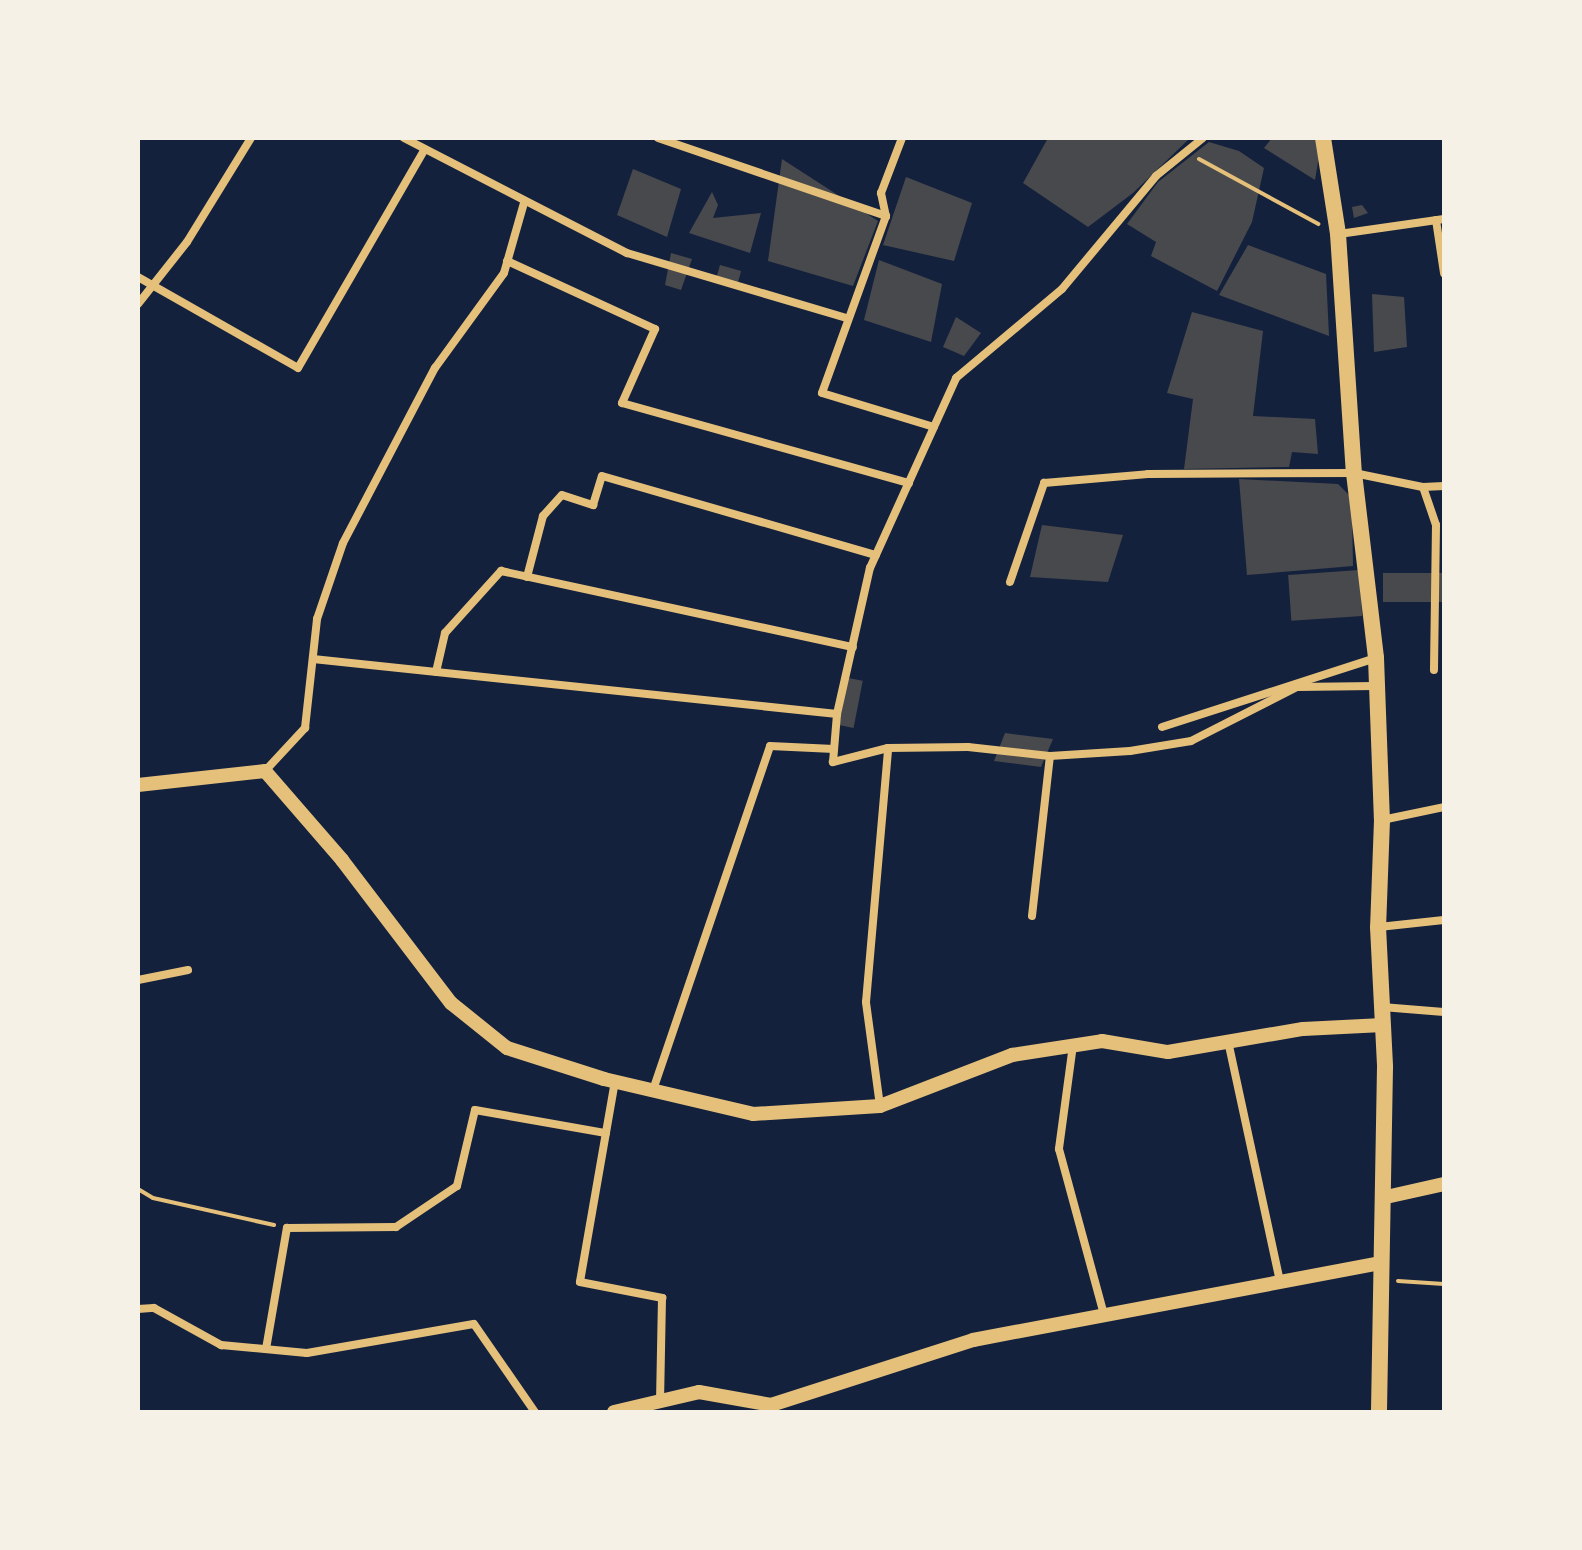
<!DOCTYPE html>
<style>
body{margin:0}
#map{position:relative;width:1582px;height:1550px;overflow:hidden;background:#14213d;font-family:"Archivo Narrow",sans-serif}
div>[style]{position:absolute}
.building>*{inset:0;background:#48494c;transform-origin:0 0}
.path>*{height:4px;margin:-2px;padding:0 2px;transform-origin:2px;border-radius:2px;background:#e5c07b}
.minor>*{height:8px;margin:-4px;padding:0 4px;transform-origin:4px;border-radius:4px;background:#e5c07b}
.tertiary>*{height:14px;margin:-7px;padding:0 7px;transform-origin:7px;border-radius:7px;background:#e5c07b}
.secondary>*{height:16px;margin:-8px;padding:0 8px;transform-origin:8px;border-radius:8px;background:#e5c07b}
span{translate:-50% -50%;white-space:nowrap;text-align:center;line-height:1.15;-webkit-text-stroke:8px #f6f1e7;paint-order:stroke}
.frame{position:absolute;inset:0;border:140px solid #f6f1e7;pointer-events:none}
</style>
<div id="map">
<div class="building">
<div style="clip-path:polygon(1048px 138px,1190px 138px,1133px 193px,1088px 227px,1023px 183px)"></div>
<div style="clip-path:polygon(1272px 138px,1322px 138px,1315px 180px,1264px 148px)"></div>
<div style="clip-path:polygon(1209px 142px,1239px 151px,1264px 168px,1252px 222px,1217px 291px,1151px 256px,1156px 242px,1127px 224px,1158px 182px)"></div>
<div style="clip-path:polygon(782px 159px,878px 221px,853px 286px,768px 261px)"></div>
<div style="clip-path:polygon(633px 169px,681px 189px,667px 237px,617px 215px)"></div>
<div style="clip-path:polygon(906px 177px,972px 203px,954px 261px,883px 245px)"></div>
<div style="clip-path:polygon(712px 192px,718px 205px,713px 218px,761px 213px,750px 253px,689px 233px)"></div>
<div style="clip-path:polygon(1362px 205px,1368px 213px,1354px 218px,1352px 207px)"></div>
<div style="clip-path:polygon(1248px 245px,1326px 274px,1329px 336px,1219px 295px)"></div>
<div style="clip-path:polygon(671px 253px,692px 259px,681px 290px,665px 285px)"></div>
<div style="clip-path:polygon(879px 260px,942px 284px,931px 342px,864px 320px)"></div>
<div style="left:720px;top:265px;width:22px;height:16px;rotate:16deg"></div>
<div style="clip-path:polygon(1372px 294px,1404px 297px,1407px 347px,1374px 352px)"></div>
<div style="clip-path:polygon(1192px 312px,1263px 331px,1253px 416px,1315px 419px,1318px 454px,1292px 452px,1289px 467px,1184px 469px,1193px 399px,1167px 393px)"></div>
<div style="clip-path:polygon(956px 317px,981px 333px,964px 356px,943px 347px)"></div>
<div style="clip-path:polygon(1239px 479px,1338px 484px,1349px 495px,1352px 514px,1353px 566px,1247px 575px)"></div>
<div style="clip-path:polygon(1042px 525px,1123px 535px,1108px 582px,1030px 577px)"></div>
<div style="left:1359px;top:570px;width:46px;height:71px;rotate:86deg"></div>
<div style="left:1444px;top:573px;width:29px;height:61px;rotate:90deg"></div>
<div style="left:848px;top:678px;width:15px;height:48px;rotate:11deg"></div>
<div style="clip-path:polygon(1005px 733px,1053px 739px,1041px 767px,994px 761px)"></div>
</div>
<div class="path">
<div style="left:1199px;top:159px;width:136px;rotate:28.6deg"></div>
<div style="left:138px;top:1189px;width:17px;rotate:31deg"></div>
<div style="left:153px;top:1198px;width:124px;rotate:12.6deg"></div>
<div style="left:1398px;top:1281px;width:46px;rotate:3.7deg"></div>
</div>
<div class="minor">
<div style="left:404px;top:138px;width:251px;rotate:27.3deg"></div>
<div style="left:627px;top:253px;width:228px;rotate:16.5deg"></div>
<div style="left:658px;top:138px;width:241px;rotate:18.9deg"></div>
<div style="left:902px;top:138px;width:59px;rotate:110.9deg"></div>
<div style="left:881px;top:193px;width:24px;rotate:78deg"></div>
<div style="left:886px;top:216px;width:188px;rotate:109.9deg"></div>
<div style="left:822px;top:393px;width:117px;rotate:16.9deg"></div>
<div style="left:1436px;top:220px;width:54px;rotate:81.4deg"></div>
<div style="left:1339px;top:234px;width:106px;rotate:-8.1deg"></div>
<div style="left:507px;top:261px;width:163px;rotate:24.7deg"></div>
<div style="left:655px;top:329px;width:81px;rotate:114deg"></div>
<div style="left:622px;top:403px;width:298px;rotate:15.6deg"></div>
<div style="left:138px;top:277px;width:184px;rotate:29.6deg"></div>
<div style="left:298px;top:368px;width:253px;rotate:-59.9deg"></div>
<div style="left:138px;top:304px;width:79px;rotate:-51.7deg"></div>
<div style="left:187px;top:242px;width:122px;rotate:-58.4deg"></div>
<div style="left:1423px;top:487px;width:40px;rotate:71.1deg"></div>
<div style="left:1436px;top:525px;width:145px;rotate:90.8deg"></div>
<div style="left:527px;top:577px;width:63px;rotate:-75.3deg"></div>
<div style="left:543px;top:516px;width:28px;rotate:-48deg"></div>
<div style="left:562px;top:495px;width:33px;rotate:18deg"></div>
<div style="left:593px;top:505px;width:30px;rotate:-73deg"></div>
<div style="left:602px;top:476px;width:285px;rotate:16.1deg"></div>
<div style="left:1010px;top:582px;width:105px;rotate:-71deg"></div>
<div style="left:1044px;top:483px;width:104px;rotate:-4.9deg"></div>
<div style="left:1148px;top:474px;width:206px;rotate:-0.3deg"></div>
<div style="left:1354px;top:473px;width:70px;rotate:11.5deg"></div>
<div style="left:1423px;top:487px;width:21px;rotate:-3deg"></div>
<div style="left:313px;top:659px;width:527px;rotate:5.99deg"></div>
<div style="left:436px;top:672px;width:40px;rotate:-77deg"></div>
<div style="left:445px;top:633px;width:84px;rotate:-47.9deg"></div>
<div style="left:501px;top:571px;width:360px;rotate:12.2deg"></div>
<div style="left:1162px;top:727px;width:225px;rotate:-17.9deg"></div>
<div style="left:888px;top:748px;width:80px;rotate:-0.7deg"></div>
<div style="left:968px;top:747px;width:82px;rotate:6.3deg"></div>
<div style="left:1050px;top:756px;width:80px;rotate:-3.6deg"></div>
<div style="left:1130px;top:751px;width:62px;rotate:-9.3deg"></div>
<div style="left:1191px;top:741px;width:119px;rotate:-27deg"></div>
<div style="left:1297px;top:687px;width:78px;rotate:-0.7deg"></div>
<div style="left:265px;top:771px;width:59px;rotate:-47.1deg"></div>
<div style="left:305px;top:728px;width:110px;rotate:-83.7deg"></div>
<div style="left:317px;top:619px;width:80px;rotate:-71.1deg"></div>
<div style="left:343px;top:543px;width:198px;rotate:-62.3deg"></div>
<div style="left:435px;top:368px;width:117px;rotate:-54deg"></div>
<div style="left:504px;top:273px;width:73px;rotate:-74.1deg"></div>
<div style="left:1382px;top:820px;width:63px;rotate:-11.8deg"></div>
<div style="left:1032px;top:916px;width:161px;rotate:-83.6deg"></div>
<div style="left:1379px;top:927px;width:65px;rotate:-6.1deg"></div>
<div style="left:138px;top:980px;width:51px;rotate:-11.3deg"></div>
<div style="left:1382px;top:1007px;width:62px;rotate:4.6deg"></div>
<div style="left:1228px;top:1041px;width:247px;rotate:77.8deg"></div>
<div style="left:1073px;top:1045px;width:105px;rotate:97.7deg"></div>
<div style="left:1059px;top:1149px;width:172px;rotate:74.8deg"></div>
<div style="left:615px;top:1081px;width:204px;rotate:99.9deg"></div>
<div style="left:580px;top:1282px;width:84px;rotate:11deg"></div>
<div style="left:662px;top:1298px;width:101px;rotate:91.1deg"></div>
<div style="left:653px;top:1090px;width:363px;rotate:-71.2deg"></div>
<div style="left:770px;top:746px;width:64px;rotate:2.7deg"></div>
<div style="left:880px;top:1106px;width:105px;rotate:-97.7deg"></div>
<div style="left:866px;top:1002px;width:255px;rotate:-85deg"></div>
<div style="left:888px;top:748px;width:57px;rotate:165.7deg"></div>
<div style="left:833px;top:762px;width:48px;rotate:-85.2deg"></div>
<div style="left:837px;top:714px;width:150px;rotate:-77.3deg"></div>
<div style="left:870px;top:568px;width:209px;rotate:-65.6deg"></div>
<div style="left:956px;top:378px;width:138px;rotate:-40deg"></div>
<div style="left:1062px;top:289px;width:147px;rotate:-50.2deg"></div>
<div style="left:1156px;top:176px;width:60px;rotate:-39deg"></div>
<div style="left:138px;top:1309px;width:16px;rotate:-4deg"></div>
<div style="left:154px;top:1308px;width:77px;rotate:28.9deg"></div>
<div style="left:221px;top:1345px;width:86px;rotate:5.3deg"></div>
<div style="left:307px;top:1353px;width:169px;rotate:-9.9deg"></div>
<div style="left:474px;top:1324px;width:107px;rotate:55.3deg"></div>
<div style="left:266px;top:1349px;width:123px;rotate:-80.2deg"></div>
<div style="left:287px;top:1228px;width:109px;rotate:-0.5deg"></div>
<div style="left:396px;top:1227px;width:73px;rotate:-33.9deg"></div>
<div style="left:457px;top:1186px;width:78px;rotate:-76.7deg"></div>
<div style="left:475px;top:1110px;width:133px;rotate:10deg"></div>
</div>
<div class="tertiary">
<div style="left:138px;top:785px;width:128px;rotate:-6.3deg"></div>
<div style="left:265px;top:771px;width:118px;rotate:49.1deg"></div>
<div style="left:342px;top:860px;width:180px;rotate:52.7deg"></div>
<div style="left:451px;top:1003px;width:72px;rotate:38.8deg"></div>
<div style="left:507px;top:1048px;width:102px;rotate:17.7deg"></div>
<div style="left:604px;top:1079px;width:153px;rotate:13.2deg"></div>
<div style="left:753px;top:1114px;width:127px;rotate:-3.6deg"></div>
<div style="left:880px;top:1106px;width:142px;rotate:-21.1deg"></div>
<div style="left:1012px;top:1055px;width:91px;rotate:-8.8deg"></div>
<div style="left:1102px;top:1041px;width:67px;rotate:9.5deg"></div>
<div style="left:1168px;top:1052px;width:137px;rotate:-9.7deg"></div>
<div style="left:1303px;top:1029px;width:80px;rotate:-2.9deg"></div>
<div style="left:1386px;top:1197px;width:59px;rotate:-12.6deg"></div>
<div style="left:614px;top:1412px;width:87px;rotate:-13.2deg"></div>
<div style="left:699px;top:1392px;width:73px;rotate:10.2deg"></div>
<div style="left:771px;top:1405px;width:212px;rotate:-17.8deg"></div>
<div style="left:973px;top:1340px;width:414px;rotate:-10.7deg"></div>
</div>
<div class="secondary">
<div style="left:1323px;top:138px;width:97px;rotate:81.1deg"></div>
<div style="left:1338px;top:234px;width:240px;rotate:86.2deg"></div>
<div style="left:1354px;top:473px;width:186px;rotate:83.2deg"></div>
<div style="left:1376px;top:658px;width:162px;rotate:87.9deg"></div>
<div style="left:1382px;top:820px;width:107px;rotate:92.1deg"></div>
<div style="left:1378px;top:927px;width:140px;rotate:87.1deg"></div>
<div style="left:1385px;top:1067px;width:345px;rotate:91deg"></div>
</div>
<div class="frame"></div>
</div>
